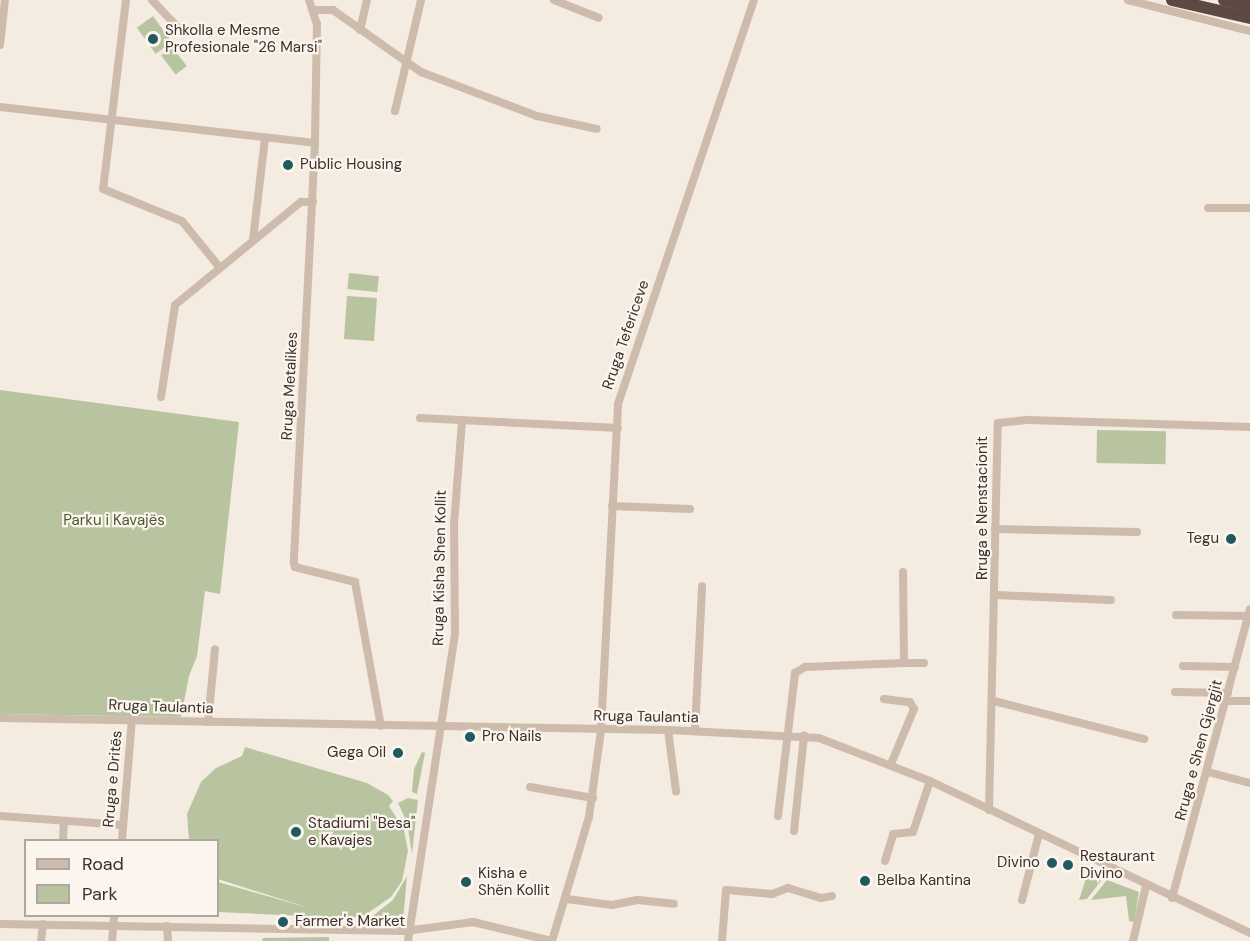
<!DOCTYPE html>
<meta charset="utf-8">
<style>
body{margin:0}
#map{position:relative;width:1250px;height:941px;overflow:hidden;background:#f4ebe1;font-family:"DM Sans",sans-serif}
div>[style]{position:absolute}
.green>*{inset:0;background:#b8c4a0;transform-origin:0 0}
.minor>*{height:8px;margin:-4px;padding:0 4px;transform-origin:4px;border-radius:4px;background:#cdbbac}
.highway>*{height:12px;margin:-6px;padding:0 6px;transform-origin:6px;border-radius:6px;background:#5c4a42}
.dots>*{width:16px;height:16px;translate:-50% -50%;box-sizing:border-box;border:3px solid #fbf5ee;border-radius:50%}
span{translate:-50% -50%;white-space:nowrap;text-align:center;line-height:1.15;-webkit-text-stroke:4.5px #fbf5ee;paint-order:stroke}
.poi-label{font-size:15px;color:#3b302b}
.left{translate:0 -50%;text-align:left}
.right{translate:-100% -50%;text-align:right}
.street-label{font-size:15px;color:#3b302b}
.park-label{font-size:15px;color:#4a5a2e}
.legend{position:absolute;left:24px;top:839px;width:195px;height:78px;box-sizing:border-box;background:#fbf5ee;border:2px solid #aea6a0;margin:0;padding:8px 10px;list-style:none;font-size:18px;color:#3b302b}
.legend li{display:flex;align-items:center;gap:12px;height:30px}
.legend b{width:30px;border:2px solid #aea6a0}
</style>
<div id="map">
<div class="green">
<div style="left:153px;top:16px;width:32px;height:20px;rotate:54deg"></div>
<div style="left:172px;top:47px;width:24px;height:14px;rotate:52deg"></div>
<div style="left:349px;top:273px;width:30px;height:16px;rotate:6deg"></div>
<div style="left:347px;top:296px;width:30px;height:43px;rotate:4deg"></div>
<div style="clip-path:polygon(0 390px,239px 422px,220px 594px,205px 591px,197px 656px,189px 676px,181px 717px,0 714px)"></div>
<div style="left:1097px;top:430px;width:69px;height:33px;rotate:1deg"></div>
<div style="clip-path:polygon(245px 747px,367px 783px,388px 795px,393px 801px,389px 806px,404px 830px,408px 851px,402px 881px,391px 897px,365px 915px,348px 918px,218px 912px,218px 882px,312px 909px,218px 879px,218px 840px,189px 840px,187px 814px,201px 782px,216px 768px,242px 756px)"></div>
<div style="clip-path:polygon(422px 752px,425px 753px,417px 794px,412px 792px,414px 769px)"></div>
<div style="clip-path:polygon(408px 798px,418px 800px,412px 854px,407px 822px,398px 803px)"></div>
<div style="clip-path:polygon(1088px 872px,1103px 878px,1087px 899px,1079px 900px)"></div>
<div style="clip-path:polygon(407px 876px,403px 922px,365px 922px,393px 900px)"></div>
<div style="clip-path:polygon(1107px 880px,1139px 892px,1134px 922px,1129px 921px,1126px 896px,1091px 900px)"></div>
<div style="clip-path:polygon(329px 937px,329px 941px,262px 941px,263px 938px)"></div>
</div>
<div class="minor">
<div style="left:126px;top:0;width:190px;rotate:96.9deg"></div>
<div style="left:103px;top:189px;width:85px;rotate:22.1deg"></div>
<div style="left:182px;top:221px;width:60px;rotate:51deg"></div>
<div style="left:152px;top:0;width:44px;rotate:46.8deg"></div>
<div style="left:309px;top:0;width:25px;rotate:72deg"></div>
<div style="left:317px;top:24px;width:119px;rotate:91deg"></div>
<div style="left:315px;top:143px;width:420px;rotate:92.9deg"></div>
<div style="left:294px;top:562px;width:5px;rotate:79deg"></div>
<div style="left:295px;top:567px;width:62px;rotate:14deg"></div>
<div style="left:355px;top:582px;width:146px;rotate:79.8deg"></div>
<div style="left:554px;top:0;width:48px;rotate:21.8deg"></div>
<div style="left:1128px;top:0;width:126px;rotate:14.3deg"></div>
<div style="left:314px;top:10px;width:19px"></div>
<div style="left:333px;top:10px;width:108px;rotate:35.2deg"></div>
<div style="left:421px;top:72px;width:124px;rotate:20.8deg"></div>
<div style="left:537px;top:116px;width:61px;rotate:12.2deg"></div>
<div style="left:360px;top:30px;width:31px;rotate:-77deg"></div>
<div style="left:0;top:45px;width:45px;rotate:-83.7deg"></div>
<div style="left:0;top:107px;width:317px;rotate:6.5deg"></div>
<div style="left:395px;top:111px;width:114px;rotate:-76.8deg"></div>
<div style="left:1208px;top:208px;width:42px"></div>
<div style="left:253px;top:240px;width:103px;rotate:-83.3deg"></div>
<div style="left:161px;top:397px;width:93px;rotate:-81.3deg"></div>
<div style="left:175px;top:305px;width:163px;rotate:-39.3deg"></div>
<div style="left:301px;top:202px;width:12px"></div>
<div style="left:420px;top:418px;width:198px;rotate:2.9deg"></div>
<div style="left:612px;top:506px;width:78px;rotate:2.2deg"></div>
<div style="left:995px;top:529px;width:142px;rotate:1.2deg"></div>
<div style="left:996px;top:595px;width:115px;rotate:2.5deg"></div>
<div style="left:1176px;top:615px;width:72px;rotate:0.8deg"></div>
<div style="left:904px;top:663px;width:20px"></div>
<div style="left:1183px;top:666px;width:52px;rotate:1.1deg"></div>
<div style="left:1175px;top:692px;width:53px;rotate:1.1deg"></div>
<div style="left:884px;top:699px;width:26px;rotate:7deg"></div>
<div style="left:910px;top:702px;width:8px;rotate:60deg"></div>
<div style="left:914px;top:709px;width:60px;rotate:112.7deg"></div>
<div style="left:994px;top:701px;width:155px;rotate:14.2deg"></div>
<div style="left:1226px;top:701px;width:24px"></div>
<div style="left:0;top:718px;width:668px;rotate:1.03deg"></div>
<div style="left:668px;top:730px;width:151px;rotate:3deg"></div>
<div style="left:819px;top:738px;width:119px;rotate:21.2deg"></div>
<div style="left:930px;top:781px;width:354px;rotate:25.4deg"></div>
<div style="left:208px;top:722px;width:73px;rotate:-84.5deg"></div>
<div style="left:668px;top:730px;width:62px;rotate:82.5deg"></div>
<div style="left:695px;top:731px;width:145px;rotate:-87.2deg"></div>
<div style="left:1208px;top:772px;width:43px;rotate:14.7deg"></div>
<div style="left:530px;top:787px;width:64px;rotate:9.9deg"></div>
<div style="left:989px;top:810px;width:387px;rotate:-88.7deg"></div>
<div style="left:998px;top:423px;width:30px;rotate:-6deg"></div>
<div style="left:1028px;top:420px;width:222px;rotate:1.8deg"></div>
<div style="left:0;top:816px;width:123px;rotate:4.2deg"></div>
<div style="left:778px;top:816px;width:144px;rotate:-83.2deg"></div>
<div style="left:795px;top:673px;width:12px;rotate:-31deg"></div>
<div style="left:805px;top:667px;width:99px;rotate:-2.3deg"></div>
<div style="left:904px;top:663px;width:91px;rotate:-90.6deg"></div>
<div style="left:794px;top:831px;width:96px;rotate:-84deg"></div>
<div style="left:63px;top:840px;width:19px;rotate:-87deg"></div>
<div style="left:122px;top:840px;width:121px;rotate:-85.3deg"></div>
<div style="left:885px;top:861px;width:28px;rotate:-73deg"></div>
<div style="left:893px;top:834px;width:20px;rotate:-6deg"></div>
<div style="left:913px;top:832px;width:54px;rotate:-71.6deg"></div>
<div style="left:1172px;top:898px;width:299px;rotate:-74.9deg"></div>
<div style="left:567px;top:899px;width:45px;rotate:7.6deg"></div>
<div style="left:612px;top:905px;width:26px;rotate:-11deg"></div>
<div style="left:638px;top:900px;width:36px;rotate:6deg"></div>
<div style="left:1022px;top:900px;width:68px;rotate:-75.6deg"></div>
<div style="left:0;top:924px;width:405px;rotate:1deg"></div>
<div style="left:405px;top:931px;width:69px;rotate:-7.5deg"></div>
<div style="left:473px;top:922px;width:81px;rotate:13.5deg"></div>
<div style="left:167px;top:926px;width:15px;rotate:86deg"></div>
<div style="left:41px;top:941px;width:17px;rotate:-83deg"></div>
<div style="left:112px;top:941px;width:25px;rotate:-85deg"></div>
<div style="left:408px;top:941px;width:312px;rotate:-81.3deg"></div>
<div style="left:455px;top:633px;width:108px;rotate:-90.5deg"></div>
<div style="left:454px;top:525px;width:104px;rotate:-85.6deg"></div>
<div style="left:552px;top:941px;width:129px;rotate:-73.4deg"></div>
<div style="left:589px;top:817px;width:88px;rotate:-82.1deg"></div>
<div style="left:601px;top:730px;width:326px;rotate:-87deg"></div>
<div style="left:618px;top:404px;width:426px;rotate:-71.4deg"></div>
<div style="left:722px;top:941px;width:51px;rotate:-85.5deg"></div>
<div style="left:726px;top:890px;width:46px;rotate:5deg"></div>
<div style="left:772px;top:894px;width:17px;rotate:-21deg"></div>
<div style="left:788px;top:888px;width:34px;rotate:17deg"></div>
<div style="left:821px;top:898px;width:11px;rotate:-10deg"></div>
<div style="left:1133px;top:941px;width:57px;rotate:-76.7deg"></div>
</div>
<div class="highway">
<div style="left:1172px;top:0;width:80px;rotate:13deg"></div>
<div style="left:1224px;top:0;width:27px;rotate:13deg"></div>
</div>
<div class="dots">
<div style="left:153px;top:39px;background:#1f5a5e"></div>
<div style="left:288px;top:165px;background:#1f5a5e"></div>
<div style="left:1231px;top:539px;background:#1f5a5e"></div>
<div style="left:470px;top:737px;background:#1f5a5e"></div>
<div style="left:398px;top:753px;background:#1f5a5e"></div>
<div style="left:296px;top:832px;background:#1f5a5e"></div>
<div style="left:1052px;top:863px;background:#1f5a5e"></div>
<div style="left:1068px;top:865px;background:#1f5a5e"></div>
<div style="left:865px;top:881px;background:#1f5a5e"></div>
<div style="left:466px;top:882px;background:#1f5a5e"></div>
<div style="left:283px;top:922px;background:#1f5a5e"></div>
</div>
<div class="poi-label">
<span class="left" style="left:165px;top:39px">Shkolla e Mesme<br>Profesionale "26 Marsi"</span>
<span class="left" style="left:300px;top:165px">Public Housing</span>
<span class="right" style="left:1219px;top:539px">Tegu</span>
<span class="left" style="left:482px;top:737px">Pro Nails</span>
<span class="right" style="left:386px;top:753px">Gega Oil</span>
<span class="left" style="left:308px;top:832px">Stadiumi "Besa"<br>e Kavajes</span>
<span class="left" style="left:1080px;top:865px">Restaurant<br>Divino</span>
<span class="right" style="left:1040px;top:863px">Divino</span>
<span class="left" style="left:478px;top:882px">Kisha e<br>Shën Kollit</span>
<span class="left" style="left:877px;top:881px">Belba Kantina</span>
<span class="left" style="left:295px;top:922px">Farmer's Market</span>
</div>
<div class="street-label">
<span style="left:626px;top:335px;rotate:-71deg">Rruga Tefericeve</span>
<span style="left:290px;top:386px;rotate:-87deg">Rruga Metalikes</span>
<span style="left:983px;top:508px;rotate:-90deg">Rruga e Nenstacionit</span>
<span style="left:440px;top:568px;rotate:-89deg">Rruga Kisha Shen Kollit</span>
<span style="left:161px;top:707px;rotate:2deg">Rruga Taulantia</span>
<span style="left:646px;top:717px;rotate:1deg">Rruga Taulantia</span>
<span style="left:1199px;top:750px;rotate:-75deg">Rruga e Shen Gjergjit</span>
<span style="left:113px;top:779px;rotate:-85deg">Rruga e Dritës</span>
</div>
<div class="park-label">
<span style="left:114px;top:521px">Parku i Kavajës</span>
</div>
<ul class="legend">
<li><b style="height:8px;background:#cdbbac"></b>Road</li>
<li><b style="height:16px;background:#b8c4a0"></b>Park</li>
</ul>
</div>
